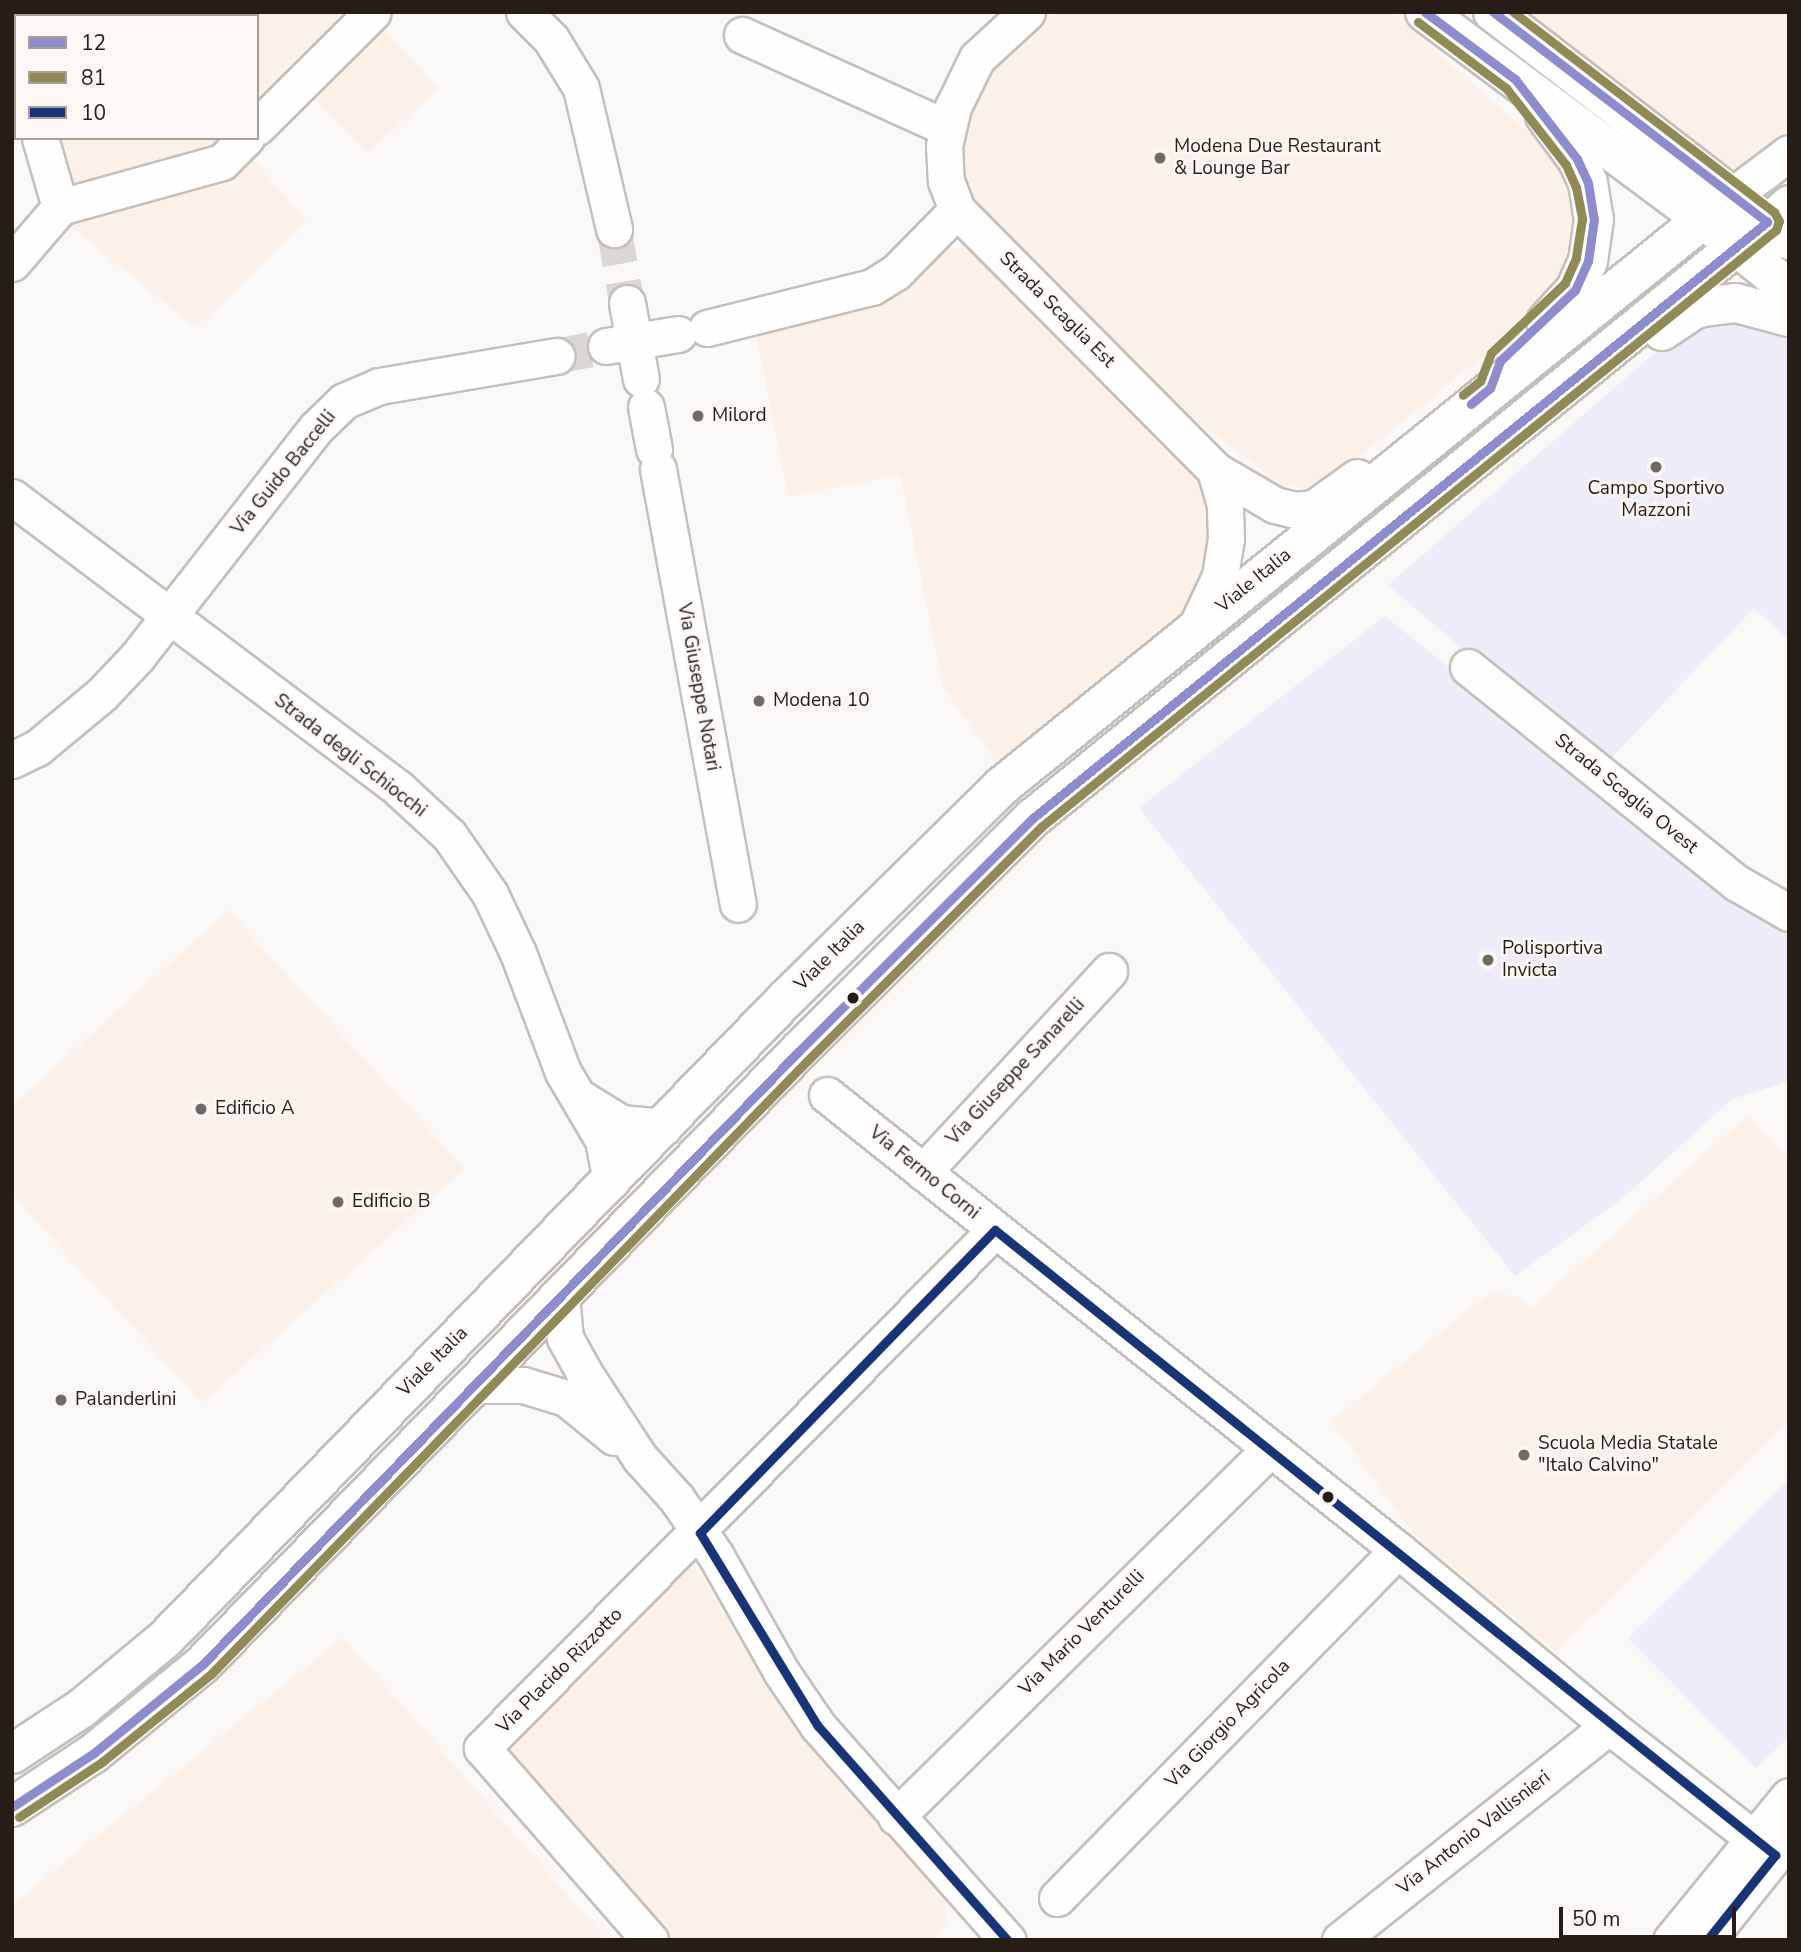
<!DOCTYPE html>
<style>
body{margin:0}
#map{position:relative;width:1801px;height:1952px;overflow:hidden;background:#faf8f6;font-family:"Nunito Sans",sans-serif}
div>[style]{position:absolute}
.built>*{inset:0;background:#fcf1e8}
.green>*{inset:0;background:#eeecf8}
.minor-tunnel>*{height:35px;margin-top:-17.5px;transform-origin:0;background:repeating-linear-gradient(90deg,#dad7d4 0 35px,transparent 0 53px)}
.roads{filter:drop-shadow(2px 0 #c4bfba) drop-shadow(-2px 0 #c4bfba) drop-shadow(0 2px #c4bfba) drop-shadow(0 -2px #c4bfba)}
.minor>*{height:35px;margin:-17.5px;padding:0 17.5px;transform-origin:17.5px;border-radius:17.5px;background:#fefefe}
.major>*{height:38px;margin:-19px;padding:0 19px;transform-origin:19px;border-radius:19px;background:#fefefe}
.bus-1>*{height:9px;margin:-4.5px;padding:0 4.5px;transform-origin:4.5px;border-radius:4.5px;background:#8f8cce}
.bus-2>*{height:9px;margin:-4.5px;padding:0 4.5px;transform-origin:4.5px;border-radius:4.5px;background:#908b56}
.bus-3>*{height:9px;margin:-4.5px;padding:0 4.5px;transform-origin:4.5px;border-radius:4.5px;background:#193476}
.dots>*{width:19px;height:19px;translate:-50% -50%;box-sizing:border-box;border:4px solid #fcf7f4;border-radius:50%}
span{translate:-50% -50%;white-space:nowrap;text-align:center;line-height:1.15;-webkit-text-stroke:5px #fcf7f4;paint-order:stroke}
.poi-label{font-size:19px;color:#261d16}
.left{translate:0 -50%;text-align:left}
.street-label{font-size:19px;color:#261d16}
.frame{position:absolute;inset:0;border:14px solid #261d16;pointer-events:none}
.legend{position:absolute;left:14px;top:14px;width:245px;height:126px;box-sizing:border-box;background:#fcf7f4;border:2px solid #a6a09b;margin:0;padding:9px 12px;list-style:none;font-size:21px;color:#261d16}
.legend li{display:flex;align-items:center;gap:14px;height:35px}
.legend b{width:35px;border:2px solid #a6a09b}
.scale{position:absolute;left:1559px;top:1907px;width:177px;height:32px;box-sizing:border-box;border:4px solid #261d16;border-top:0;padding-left:9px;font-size:21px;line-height:24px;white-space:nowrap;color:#261d16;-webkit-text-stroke:5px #fcf7f4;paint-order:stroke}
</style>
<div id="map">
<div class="built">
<div style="clip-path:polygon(12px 12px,399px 12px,384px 29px,439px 88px,367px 154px,315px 99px,252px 157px,306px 222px,196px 328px,71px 227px,61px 138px,257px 138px,257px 16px,16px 16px,12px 34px)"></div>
<div style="clip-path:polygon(1054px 12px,1392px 12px,1560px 160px,1577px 194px,1583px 241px,1553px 299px,1329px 482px,1302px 488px,1284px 486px,1187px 414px,962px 193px,957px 163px,965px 120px,982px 75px)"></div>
<div style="clip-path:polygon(1523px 12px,1789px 12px,1789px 131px,1756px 160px,1737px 168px,1717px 165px)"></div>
<div style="clip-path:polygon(964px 248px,977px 254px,1205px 483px,1215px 511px,1197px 600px,1002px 770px,943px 687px,900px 475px,788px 497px,755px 329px,940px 249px)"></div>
<div style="clip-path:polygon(228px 910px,465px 1169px,202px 1403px,12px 1195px,12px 1106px)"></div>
<div style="clip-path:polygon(1748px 1115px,1789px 1160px,1789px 1421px,1556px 1652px,1415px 1536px,1331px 1421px,1490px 1292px,1519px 1297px,1531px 1308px)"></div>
<div style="clip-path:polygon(689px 1557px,787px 1713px,943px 1895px,947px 1921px,933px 1940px,668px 1940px,497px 1748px)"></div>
<div style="clip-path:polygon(343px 1637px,607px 1940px,12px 1940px,12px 1905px)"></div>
</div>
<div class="green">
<div style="clip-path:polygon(1753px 317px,1789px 329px,1789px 640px,1754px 608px,1602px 768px,1388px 585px,1659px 349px,1713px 321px)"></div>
<div style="clip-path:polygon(1385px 616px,1730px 894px,1789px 925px,1789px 1081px,1732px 1099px,1623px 1198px,1515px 1276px,1139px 808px)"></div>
<div style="clip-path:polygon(1789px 1480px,1789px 1737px,1756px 1768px,1628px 1638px)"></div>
</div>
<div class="minor-tunnel">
<div style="left:614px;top:229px;width:75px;rotate:80deg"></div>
<div style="left:556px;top:356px;width:51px;rotate:-11.3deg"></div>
</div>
<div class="roads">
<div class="minor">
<div style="left:524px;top:12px;width:38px;rotate:45deg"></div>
<div style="left:551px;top:39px;width:57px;rotate:58.5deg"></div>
<div style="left:581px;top:88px;width:145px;rotate:76.8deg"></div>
<div style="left:1027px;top:12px;width:68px;rotate:137.4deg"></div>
<div style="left:977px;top:58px;width:55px;rotate:116.1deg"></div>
<div style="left:953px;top:107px;width:40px;rotate:103deg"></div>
<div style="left:944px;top:146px;width:35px;rotate:87deg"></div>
<div style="left:946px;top:181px;width:31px;rotate:69deg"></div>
<div style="left:957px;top:210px;width:366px;rotate:45.2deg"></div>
<div style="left:1215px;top:470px;width:69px;rotate:30.3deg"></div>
<div style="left:1275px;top:505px;width:21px;rotate:14deg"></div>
<div style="left:1295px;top:510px;width:19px;rotate:-6deg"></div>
<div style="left:1314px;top:508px;width:53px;rotate:-35.8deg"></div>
<div style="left:742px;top:35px;width:225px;rotate:24.4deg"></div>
<div style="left:12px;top:48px;width:12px;rotate:70deg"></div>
<div style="left:257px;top:127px;width:163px;rotate:-44.8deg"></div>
<div style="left:40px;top:138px;width:72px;rotate:73.8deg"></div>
<div style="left:1733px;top:195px;width:70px;rotate:-36.9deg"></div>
<div style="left:1767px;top:222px;width:29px;rotate:-41deg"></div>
<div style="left:12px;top:263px;width:74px;rotate:-49.4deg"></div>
<div style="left:60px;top:207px;width:168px;rotate:-15.5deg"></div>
<div style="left:222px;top:162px;width:34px;rotate:-45deg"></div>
<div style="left:627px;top:303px;width:77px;rotate:79.6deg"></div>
<div style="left:707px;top:328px;width:170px;rotate:-14deg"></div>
<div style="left:872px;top:287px;width:28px;rotate:-32deg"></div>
<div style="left:896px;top:272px;width:87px;rotate:-45.5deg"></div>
<div style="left:606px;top:346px;width:73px;rotate:-9.5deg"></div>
<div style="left:646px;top:407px;width:43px;rotate:79.2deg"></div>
<div style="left:658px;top:469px;width:442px;rotate:79.6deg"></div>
<div style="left:12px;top:497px;width:485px;rotate:37deg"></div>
<div style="left:399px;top:789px;width:68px;rotate:42.6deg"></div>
<div style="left:449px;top:835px;width:72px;rotate:55.2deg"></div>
<div style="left:490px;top:894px;width:65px;rotate:64.6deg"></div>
<div style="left:518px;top:953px;width:127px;rotate:69.3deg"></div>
<div style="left:563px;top:1072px;width:79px;rotate:59.5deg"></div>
<div style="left:603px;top:1140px;width:42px;rotate:79deg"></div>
<div style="left:1195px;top:629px;width:59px;rotate:-64.7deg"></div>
<div style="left:1220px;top:576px;width:37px;rotate:-81deg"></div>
<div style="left:1226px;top:539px;width:34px;rotate:-92deg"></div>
<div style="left:1225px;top:505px;width:36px;rotate:-106deg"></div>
<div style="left:1468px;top:667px;width:345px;rotate:38.8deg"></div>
<div style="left:1737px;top:883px;width:60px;rotate:30deg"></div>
<div style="left:12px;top:760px;width:28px;rotate:-26deg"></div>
<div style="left:37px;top:748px;width:85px;rotate:-39.7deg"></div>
<div style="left:102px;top:694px;width:51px;rotate:-46.6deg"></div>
<div style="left:137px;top:657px;width:291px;rotate:-52deg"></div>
<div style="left:316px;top:428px;width:39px;rotate:-44deg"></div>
<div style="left:344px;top:401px;width:38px;rotate:-23deg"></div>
<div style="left:379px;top:386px;width:180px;rotate:-9.6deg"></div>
<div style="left:827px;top:1095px;width:730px;rotate:38.55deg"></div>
<div style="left:1398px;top:1550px;width:275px;rotate:39.8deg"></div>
<div style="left:1609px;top:1726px;width:210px;rotate:37.9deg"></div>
<div style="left:582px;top:1099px;width:46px;rotate:31.6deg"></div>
<div style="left:621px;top:1123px;width:43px;rotate:5.3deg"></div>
<div style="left:923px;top:1172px;width:274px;rotate:-47.2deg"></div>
<div style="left:561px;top:1296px;width:42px;rotate:84.6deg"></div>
<div style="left:565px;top:1338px;width:38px;rotate:61deg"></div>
<div style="left:583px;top:1371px;width:104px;rotate:56.8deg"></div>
<div style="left:640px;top:1458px;width:55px;rotate:47.9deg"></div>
<div style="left:677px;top:1499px;width:69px;rotate:55.6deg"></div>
<div style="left:716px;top:1556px;width:134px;rotate:60.6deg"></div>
<div style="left:782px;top:1673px;width:64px;rotate:55.8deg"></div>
<div style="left:818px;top:1726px;width:286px;rotate:48.5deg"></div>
<div style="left:472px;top:1385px;width:51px"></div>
<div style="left:523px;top:1385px;width:45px;rotate:16.8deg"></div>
<div style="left:566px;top:1398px;width:62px;rotate:39.1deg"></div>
<div style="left:896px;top:1817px;width:523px;rotate:-44.54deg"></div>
<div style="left:1057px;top:1898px;width:487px;rotate:-45.6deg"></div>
<div style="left:650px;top:1940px;width:255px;rotate:-131.2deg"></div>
<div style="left:482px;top:1748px;width:729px;rotate:-45.28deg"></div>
<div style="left:1340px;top:1940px;width:344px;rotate:-38.5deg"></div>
<div style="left:1671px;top:1940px;width:186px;rotate:-50.7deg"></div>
<div style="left:1707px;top:1940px;width:129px;rotate:-51.3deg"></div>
</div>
<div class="major">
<div style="left:1425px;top:12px;width:347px;rotate:36.7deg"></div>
<div style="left:1703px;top:219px;width:111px;rotate:39.1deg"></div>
<div style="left:1493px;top:12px;width:374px;rotate:37.6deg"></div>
<div style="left:1545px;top:116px;width:54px;rotate:53.3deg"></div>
<div style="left:1577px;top:159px;width:26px;rotate:65deg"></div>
<div style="left:1588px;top:183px;width:36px;rotate:81deg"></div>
<div style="left:1594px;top:219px;width:42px;rotate:98.1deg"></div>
<div style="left:1588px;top:261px;width:32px;rotate:114deg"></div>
<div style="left:1575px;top:290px;width:43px;rotate:132.2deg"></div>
<div style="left:1662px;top:331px;width:40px;rotate:-34deg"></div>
<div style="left:1695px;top:309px;width:14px;rotate:-12deg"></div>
<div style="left:1709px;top:306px;width:27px;rotate:-6deg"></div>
<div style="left:1736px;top:303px;width:55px;rotate:14.8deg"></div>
<div style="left:12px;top:1754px;width:84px;rotate:-33.3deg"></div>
<div style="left:82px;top:1708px;width:109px;rotate:-39.8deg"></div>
<div style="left:166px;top:1638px;width:888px;rotate:-45.87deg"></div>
<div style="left:784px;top:1001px;width:306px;rotate:-44.6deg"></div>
<div style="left:1002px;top:786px;width:940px;rotate:-38.95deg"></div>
<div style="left:12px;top:1807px;width:98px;rotate:-33.4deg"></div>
<div style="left:94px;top:1753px;width:139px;rotate:-39.2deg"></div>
<div style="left:202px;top:1665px;width:855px;rotate:-45.81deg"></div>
<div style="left:798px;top:1052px;width:332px;rotate:-44.9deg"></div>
<div style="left:1033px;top:818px;width:946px;rotate:-39.08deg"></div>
</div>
</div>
<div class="bus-1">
<div style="left:1425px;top:12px;width:112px;rotate:36.7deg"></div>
<div style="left:1515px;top:79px;width:101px;rotate:52.2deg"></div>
<div style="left:1577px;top:159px;width:26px;rotate:65deg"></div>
<div style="left:1588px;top:183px;width:36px;rotate:81deg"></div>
<div style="left:1594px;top:219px;width:42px;rotate:98.1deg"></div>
<div style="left:1588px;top:261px;width:32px;rotate:114deg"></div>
<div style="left:1575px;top:290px;width:103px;rotate:136.6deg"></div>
<div style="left:1500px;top:361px;width:29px;rotate:110deg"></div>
<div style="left:1490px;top:388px;width:25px;rotate:140deg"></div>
<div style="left:12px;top:1807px;width:98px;rotate:-33.4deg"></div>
<div style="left:94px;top:1753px;width:139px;rotate:-39.2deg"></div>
<div style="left:202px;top:1665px;width:855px;rotate:-45.81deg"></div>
<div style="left:798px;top:1052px;width:332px;rotate:-44.9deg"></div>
<div style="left:1033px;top:818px;width:946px;rotate:-39.08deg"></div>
<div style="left:1767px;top:222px;width:345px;rotate:-142.5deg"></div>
</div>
<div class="bus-2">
<div style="left:1418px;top:22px;width:110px;rotate:36.9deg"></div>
<div style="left:1506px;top:88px;width:98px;rotate:52.1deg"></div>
<div style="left:1566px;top:165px;width:24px;rotate:66deg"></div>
<div style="left:1576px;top:187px;width:33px;rotate:79deg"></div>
<div style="left:1582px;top:219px;width:39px;rotate:99deg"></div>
<div style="left:1576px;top:258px;width:27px;rotate:114deg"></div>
<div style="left:1565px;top:283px;width:102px;rotate:136.6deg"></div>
<div style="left:1491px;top:353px;width:30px;rotate:111deg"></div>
<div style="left:1480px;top:381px;width:22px;rotate:141deg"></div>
<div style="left:19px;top:1817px;width:100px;rotate:-33.5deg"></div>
<div style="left:102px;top:1762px;width:140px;rotate:-38.9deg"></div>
<div style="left:211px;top:1674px;width:855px;rotate:-45.81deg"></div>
<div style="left:807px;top:1061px;width:331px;rotate:-45deg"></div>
<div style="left:1041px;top:827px;width:947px;rotate:-39.09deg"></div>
<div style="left:1776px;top:230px;width:9px;rotate:-72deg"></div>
<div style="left:1779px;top:221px;width:10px;rotate:-119deg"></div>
<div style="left:1774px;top:212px;width:329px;rotate:-142.5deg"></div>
</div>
<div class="bus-3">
<div style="left:995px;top:1230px;width:1000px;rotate:38.7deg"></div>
<div style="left:700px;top:1533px;width:226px;rotate:58.6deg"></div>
<div style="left:818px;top:1726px;width:286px;rotate:48.5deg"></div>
<div style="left:700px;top:1533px;width:423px;rotate:-45.8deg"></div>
<div style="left:1707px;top:1940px;width:109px;rotate:-51.3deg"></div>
</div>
<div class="dots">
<div style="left:1160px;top:158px;background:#706a64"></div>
<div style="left:698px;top:416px;background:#706a64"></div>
<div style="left:1656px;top:467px;background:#706a64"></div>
<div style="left:759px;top:701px;background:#706a64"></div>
<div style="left:1488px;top:960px;background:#706a64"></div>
<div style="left:853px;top:998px;background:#261d16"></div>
<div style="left:201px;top:1109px;background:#706a64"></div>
<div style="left:338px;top:1202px;background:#706a64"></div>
<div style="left:61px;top:1400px;background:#706a64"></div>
<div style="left:1524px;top:1455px;background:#706a64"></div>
<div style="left:1328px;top:1497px;background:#261d16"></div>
</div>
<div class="poi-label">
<span class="left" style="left:1174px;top:158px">Modena Due Restaurant<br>&amp; Lounge Bar</span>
<span class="left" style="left:712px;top:416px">Milord</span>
<span style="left:1656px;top:500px">Campo Sportivo<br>Mazzoni</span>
<span class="left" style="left:773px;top:701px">Modena 10</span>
<span class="left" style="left:1502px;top:960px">Polisportiva<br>Invicta</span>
<span class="left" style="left:215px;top:1109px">Edificio A</span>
<span class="left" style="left:352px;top:1202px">Edificio B</span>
<span class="left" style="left:75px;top:1400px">Palanderlini</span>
<span class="left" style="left:1538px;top:1455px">Scuola Media Statale<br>"Italo Calvino"</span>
</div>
<div class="street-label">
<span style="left:1057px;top:310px;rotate:45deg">Strada Scaglia Est</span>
<span style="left:284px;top:473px;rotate:-51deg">Via Guido Baccelli</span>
<span style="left:1254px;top:581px;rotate:-39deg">Viale Italia</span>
<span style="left:698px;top:687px;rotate:80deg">Via Giuseppe Notari</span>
<span style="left:350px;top:756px;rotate:38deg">Strada degli Schiocchi</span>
<span style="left:1626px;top:794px;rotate:39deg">Strada Scaglia Ovest</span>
<span style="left:830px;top:956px;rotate:-45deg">Viale Italia</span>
<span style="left:1016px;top:1072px;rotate:-47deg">Via Giuseppe Sanarelli</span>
<span style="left:924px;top:1173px;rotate:39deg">Via Fermo Corni</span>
<span style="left:433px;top:1362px;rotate:-45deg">Viale Italia</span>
<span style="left:1082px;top:1633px;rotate:-45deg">Via Mario Venturelli</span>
<span style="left:560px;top:1671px;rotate:-45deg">Via Placido Rizzotto</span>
<span style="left:1228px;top:1724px;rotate:-46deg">Via Giorgio Agricola</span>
<span style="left:1474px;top:1833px;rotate:-38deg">Via Antonio Vallisnieri</span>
</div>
<div class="frame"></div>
<ul class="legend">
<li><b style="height:9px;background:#8f8cce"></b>12</li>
<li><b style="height:9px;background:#908b56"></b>81</li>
<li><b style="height:9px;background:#193476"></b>10</li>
</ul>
<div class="scale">50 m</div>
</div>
